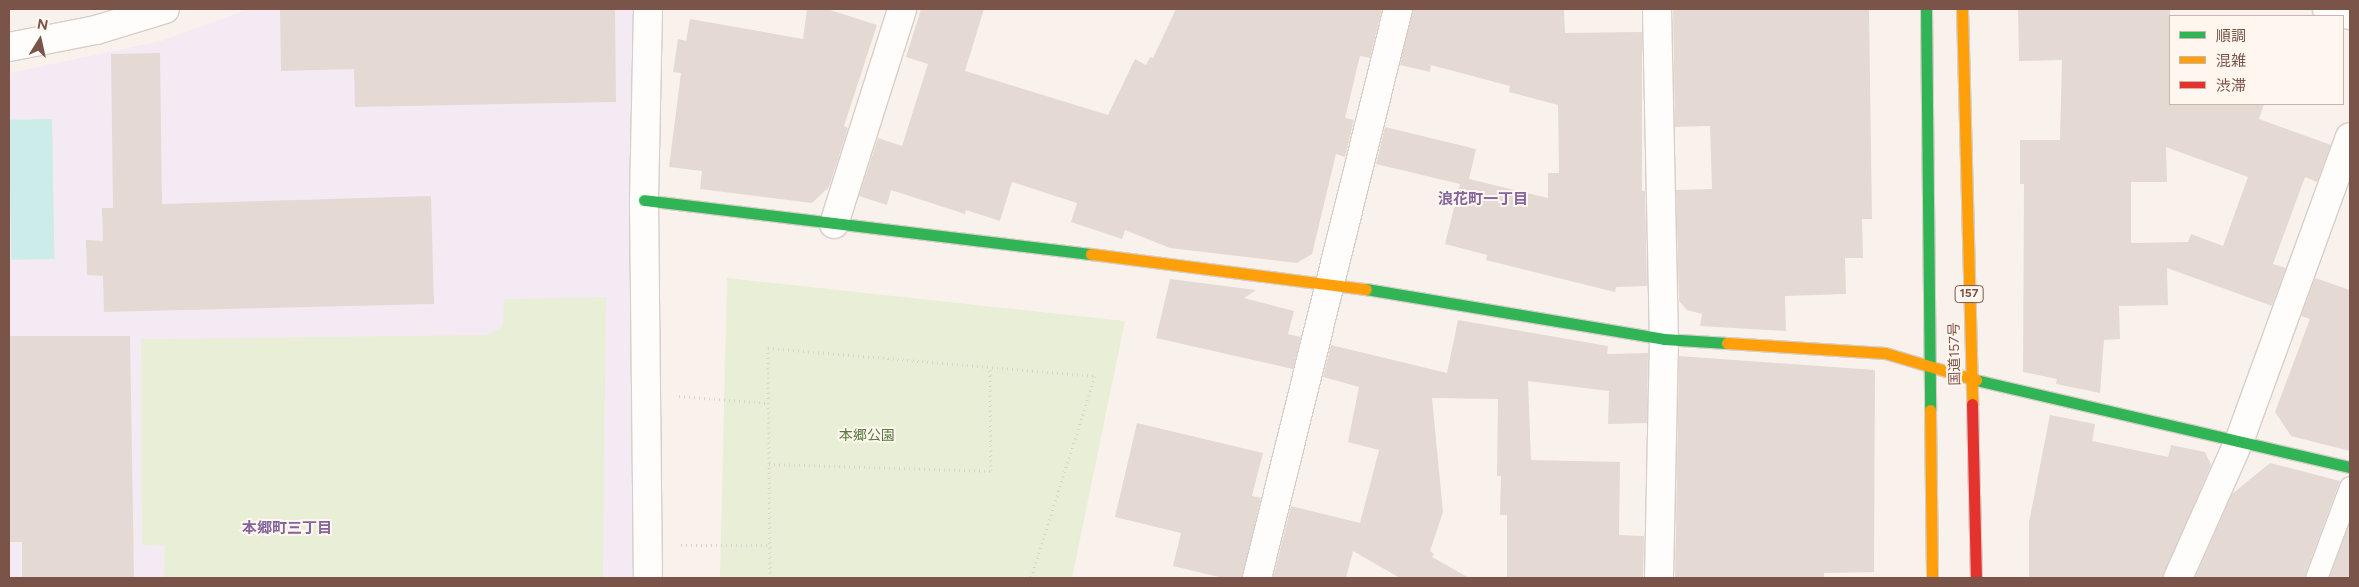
<!DOCTYPE html>
<meta charset="utf-8">
<style>
body{margin:0}
#map{position:relative;width:2359px;height:587px;overflow:hidden;background:#f9f2ec;font-family:Figtree,"Noto Sans JP",sans-serif}
div>[style]{position:absolute}
.education>*{inset:0;background:#f4eaf4}
.green>*{inset:0;background:#e8efd6}
.water>*{inset:0;background:#ccecea;transform-origin:0 0}
.building>*{inset:0;background:#e5d9d3}
.path>*{height:3px;margin-top:-1.5px;transform-origin:0;background:repeating-linear-gradient(90deg,#dcd1ce 0 1px,transparent 0 5px)}
.roads{filter:drop-shadow(1px 0 #d8cec8) drop-shadow(-1px 0 #d8cec8) drop-shadow(0 1px #d8cec8) drop-shadow(0 -1px #d8cec8)}
.lane>*{height:21px;margin:-10.5px;padding:0 10.5px;transform-origin:10.5px;border-radius:10.5px;background:#fefdfc}
.street>*{height:28px;margin:-14px;padding:0 14px;transform-origin:14px;border-radius:14px;background:#fefdfc}
.fast>*{height:11px;margin:-5.5px;padding:0 5.5px;transform-origin:5.5px;border-radius:5.5px;background:#30b455}
.slow>*{height:11px;margin:-5.5px;padding:0 5.5px;transform-origin:5.5px;border-radius:5.5px;background:#ff9f0a}
.jam>*{height:11px;margin:-5.5px;padding:0 5.5px;transform-origin:5.5px;border-radius:5.5px;background:#e5322d}
span{translate:-50% -50%;white-space:nowrap;text-align:center;line-height:1.15;-webkit-text-stroke:4px #fff6ef;paint-order:stroke}
.shield-label span{padding:1px 4px;background:#fff6ef;border:1px solid;border-radius:4px;-webkit-text-stroke-width:0}
.shield-label{font-size:12px;color:#7a5449;font-weight:700}
.street-label{font-size:14px;color:#7a5449}
.park-label{font-size:14px;color:#577a3d}
.neighbourhood-label{font-size:15px;color:#83649d;font-weight:700}
.frame{position:absolute;inset:0;border:10px solid #7a5449;pointer-events:none}
.legend{position:absolute;left:2169px;top:15px;width:175px;height:90px;box-sizing:border-box;background:#fff6ef;border:1px solid #cab5ad;margin:0;padding:6px 9px;list-style:none;font-size:15px;color:#7a5449}
.legend li{display:flex;align-items:center;gap:10px;height:25px}
.legend b{width:25px;border:1px solid #cab5ad}
.north{position:absolute;left:15px;top:15px;width:50px;height:50px;-webkit-text-stroke:4px #fff6ef;paint-order:stroke;rotate:10deg;font-size:14px;font-weight:700;line-height:20px;text-align:center;color:#7a5449}
.north::after{content:'';display:block;margin:auto;width:18px;height:22px;background:#7a5449;clip-path:polygon(50% 0,100% 100%,50% 72%,0 100%)}
</style>
<div id="map">
<div class="education">
<div style="clip-path:polygon(249px 9px,635px 9px,640px 578px,9px 578px,9px 73px,161px 41px)"></div>
</div>
<div class="green">
<div style="clip-path:polygon(727px 278px,1125px 321px,1072px 578px,720px 578px)"></div>
<div style="clip-path:polygon(606px 297px,603px 578px,164px 578px,165px 546px,142px 545px,141px 339px,488px 335px,503px 326px,504px 299px)"></div>
</div>
<div class="water">
<div style="left:52px;top:119px;width:140px;height:43px;rotate:89deg"></div>
</div>
<div class="building">
<div style="clip-path:polygon(280px 9px,615px 9px,616px 102px,355px 107px,354px 69px,281px 71px)"></div>
<div style="clip-path:polygon(807px 9px,827px 9px,877px 25px,844px 126px,848px 128px,829px 187px,812px 203px,700px 189px,702px 171px,669px 167px,681px 73px,673px 72px,678px 39px,686px 41px,690px 19px,803px 39px)"></div>
<div style="clip-path:polygon(921px 9px,984px 9px,965px 71px,1108px 115px,1135px 59px,1146px 65px,1150px 57px,1153px 58px,1176px 9px,1382px 9px,1370px 58px,1360px 56px,1345px 118px,1354px 120px,1345px 157px,1336px 154px,1312px 254px,1297px 263px,1170px 248px,1125px 230px,1122px 239px,1071px 222px,1077px 203px,1012px 182px,1000px 221px,966px 210px,965px 214px,891px 190px,887px 205px,859px 196px,878px 138px,902px 146px,928px 64px,906px 57px)"></div>
<div style="clip-path:polygon(1413px 9px,1564px 9px,1565px 33px,1642px 32px,1642px 191px,1645px 191px,1647px 286px,1616px 287px,1615px 292px,1486px 260px,1487px 255px,1445px 244px,1460px 184px,1376px 164px,1385px 127px,1476px 149px,1469px 179px,1548px 198px,1548px 173px,1559px 173px,1558px 105px,1509px 92px,1510px 86px,1431px 65px,1430px 72px,1400px 65px)"></div>
<div style="clip-path:polygon(1673px 9px,1869px 9px,1872px 219px,1862px 219px,1863px 258px,1845px 258px,1846px 294px,1785px 296px,1786px 331px,1700px 326px,1702px 314px,1687px 310px,1679px 301px,1676px 190px,1712px 189px,1710px 126px,1675px 127px)"></div>
<div style="clip-path:polygon(evenodd,2018px 9px,2170px 9px,2170px 104px,2264px 104px,2259px 119px,2331px 145px,2317px 182px,2305px 177px,2273px 264px,2286px 268px,2272px 306px,2167px 268px,2168px 305px,2119px 306px,2120px 339px,2104px 340px,2100px 393px,2056px 384px,2057px 379px,2023px 372px,2024px 184px,2020px 184px,2020px 140px,2060px 140px,2062px 60px,2019px 61px,2018px 9px,2166px 147px,2248px 177px,2223px 246px,2191px 234px,2188px 242px,2131px 243px,2131px 182px,2167px 182px,2166px 147px)"></div>
<div style="clip-path:polygon(160px 53px,162px 204px,431px 196px,434px 304px,104px 312px,103px 276px,87px 275px,86px 240px,103px 241px,102px 208px,113px 208px,111px 54px)"></div>
<div style="clip-path:polygon(2315px 278px,2350px 290px,2350px 451px,2291px 436px,2275px 412px,2310px 319px,2301px 316px)"></div>
<div style="clip-path:polygon(1170px 279px,1256px 290px,1244px 298px,1294px 311px,1288px 334px,1301px 337px,1293px 369px,1156px 338px)"></div>
<div style="clip-path:polygon(1458px 320px,1608px 346px,1607px 354px,1648px 353px,1647px 423px,1608px 424px,1609px 391px,1528px 381px,1531px 460px,1620px 462px,1619px 535px,1644px 536px,1643px 578px,1507px 578px,1507px 515px,1500px 515px,1501px 476px,1497px 476px,1498px 399px,1432px 398px,1443px 512px,1430px 551px,1434px 554px,1432px 557px,1469px 578px,1400px 578px,1353px 551px,1346px 578px,1273px 578px,1291px 506px,1360px 523px,1379px 450px,1348px 442px,1359px 387px,1323px 377px,1331px 345px,1447px 373px)"></div>
<div style="clip-path:polygon(9px 336px,130px 336px,134px 578px,22px 578px,22px 542px,9px 542px)"></div>
<div style="clip-path:polygon(1679px 356px,1875px 370px,1874px 572px,1824px 573px,1824px 578px,1675px 578px)"></div>
<div style="clip-path:polygon(2050px 415px,2095px 424px,2092px 441px,2168px 457px,2171px 445px,2205px 452px,2211px 465px,2163px 578px,2029px 578px,2029px 522px)"></div>
<div style="clip-path:polygon(1137px 423px,1263px 453px,1252px 496px,1261px 498px,1242px 578px,1223px 578px,1173px 566px,1181px 533px,1115px 517px)"></div>
<div style="clip-path:polygon(2270px 463px,2340px 481px,2304px 578px,2195px 578px,2232px 494px)"></div>
<div style="clip-path:polygon(2350px 522px,2350px 578px,2329px 578px)"></div>
</div>
<div class="path">
<div style="left:679px;top:396px;width:89px;rotate:4.5deg"></div>
<div style="left:769px;top:464px;width:222px;rotate:1.8deg"></div>
<div style="left:991px;top:471px;width:104px;rotate:-90.6deg"></div>
<div style="left:681px;top:545px;width:88px"></div>
<div style="left:770px;top:578px;width:230px;rotate:-90.5deg"></div>
<div style="left:768px;top:348px;width:328px;rotate:4.9deg"></div>
<div style="left:1095px;top:376px;width:212px;rotate:107.6deg"></div>
</div>
<div class="roads">
<div class="lane">
<div style="left:2316px;top:578px;width:97px;rotate:-69.5deg"></div>
</div>
<div class="street">
<div style="left:648px;top:9px;width:191px;rotate:91.2deg"></div>
<div style="left:644px;top:200px;width:378px;rotate:89.4deg"></div>
<div style="left:1657px;top:9px;width:330px;rotate:88.8deg"></div>
<div style="left:1664px;top:339px;width:239px;rotate:91.2deg"></div>
<div style="left:2327px;top:9px;width:24px;rotate:15deg"></div>
<div style="left:9px;top:47px;width:89px;rotate:-11.1deg"></div>
<div style="left:96px;top:30px;width:72px;rotate:-16.9deg"></div>
<div style="left:834px;top:224px;width:225px;rotate:-72.4deg"></div>
<div style="left:1257px;top:578px;width:586px;rotate:-76.08deg"></div>
<div style="left:2178px;top:578px;width:152px;rotate:-66deg"></div>
<div style="left:2240px;top:439px;width:321px;rotate:-70deg"></div>
</div>
<div class="fast">
<div style="left:1926px;top:9px;width:401px;rotate:89.4deg"></div>
<div style="left:644px;top:200px;width:450px;rotate:6.9deg"></div>
<div style="left:1366px;top:289px;width:302px;rotate:9.5deg"></div>
<div style="left:1664px;top:339px;width:63px;rotate:3.6deg"></div>
<div style="left:1976px;top:380px;width:384px;rotate:13.1deg"></div>
</div>
<div class="slow">
<div style="left:1962px;top:9px;width:395px;rotate:88.5deg"></div>
<div style="left:1091px;top:254px;width:277px;rotate:7.3deg"></div>
<div style="left:1727px;top:343px;width:158px;rotate:3.6deg"></div>
<div style="left:1885px;top:353px;width:95px;rotate:16.5deg"></div>
<div style="left:1930px;top:410px;width:168px;rotate:89.3deg"></div>
</div>
<div class="jam">
<div style="left:1972px;top:404px;width:174px;rotate:88.7deg"></div>
</div>
</div>
<div class="shield-label">
<span style="left:1969px;top:294px">157</span>
</div>
<div class="street-label">
<span style="left:1955px;top:354px;rotate:-91deg">国道157号</span>
</div>
<div class="park-label">
<span style="left:867px;top:436px">本郷公園</span>
</div>
<div class="neighbourhood-label">
<span style="left:1483px;top:200px">浪花町一丁目</span>
<span style="left:287px;top:529px">本郷町三丁目</span>
</div>
<div class="frame"></div>
<ul class="legend">
<li><b style="height:6px;background:#30b455"></b>順調</li>
<li><b style="height:6px;background:#ff9f0a"></b>混雑</li>
<li><b style="height:6px;background:#e5322d"></b>渋滞</li>
</ul>
<div class="north">N</div>
</div>
